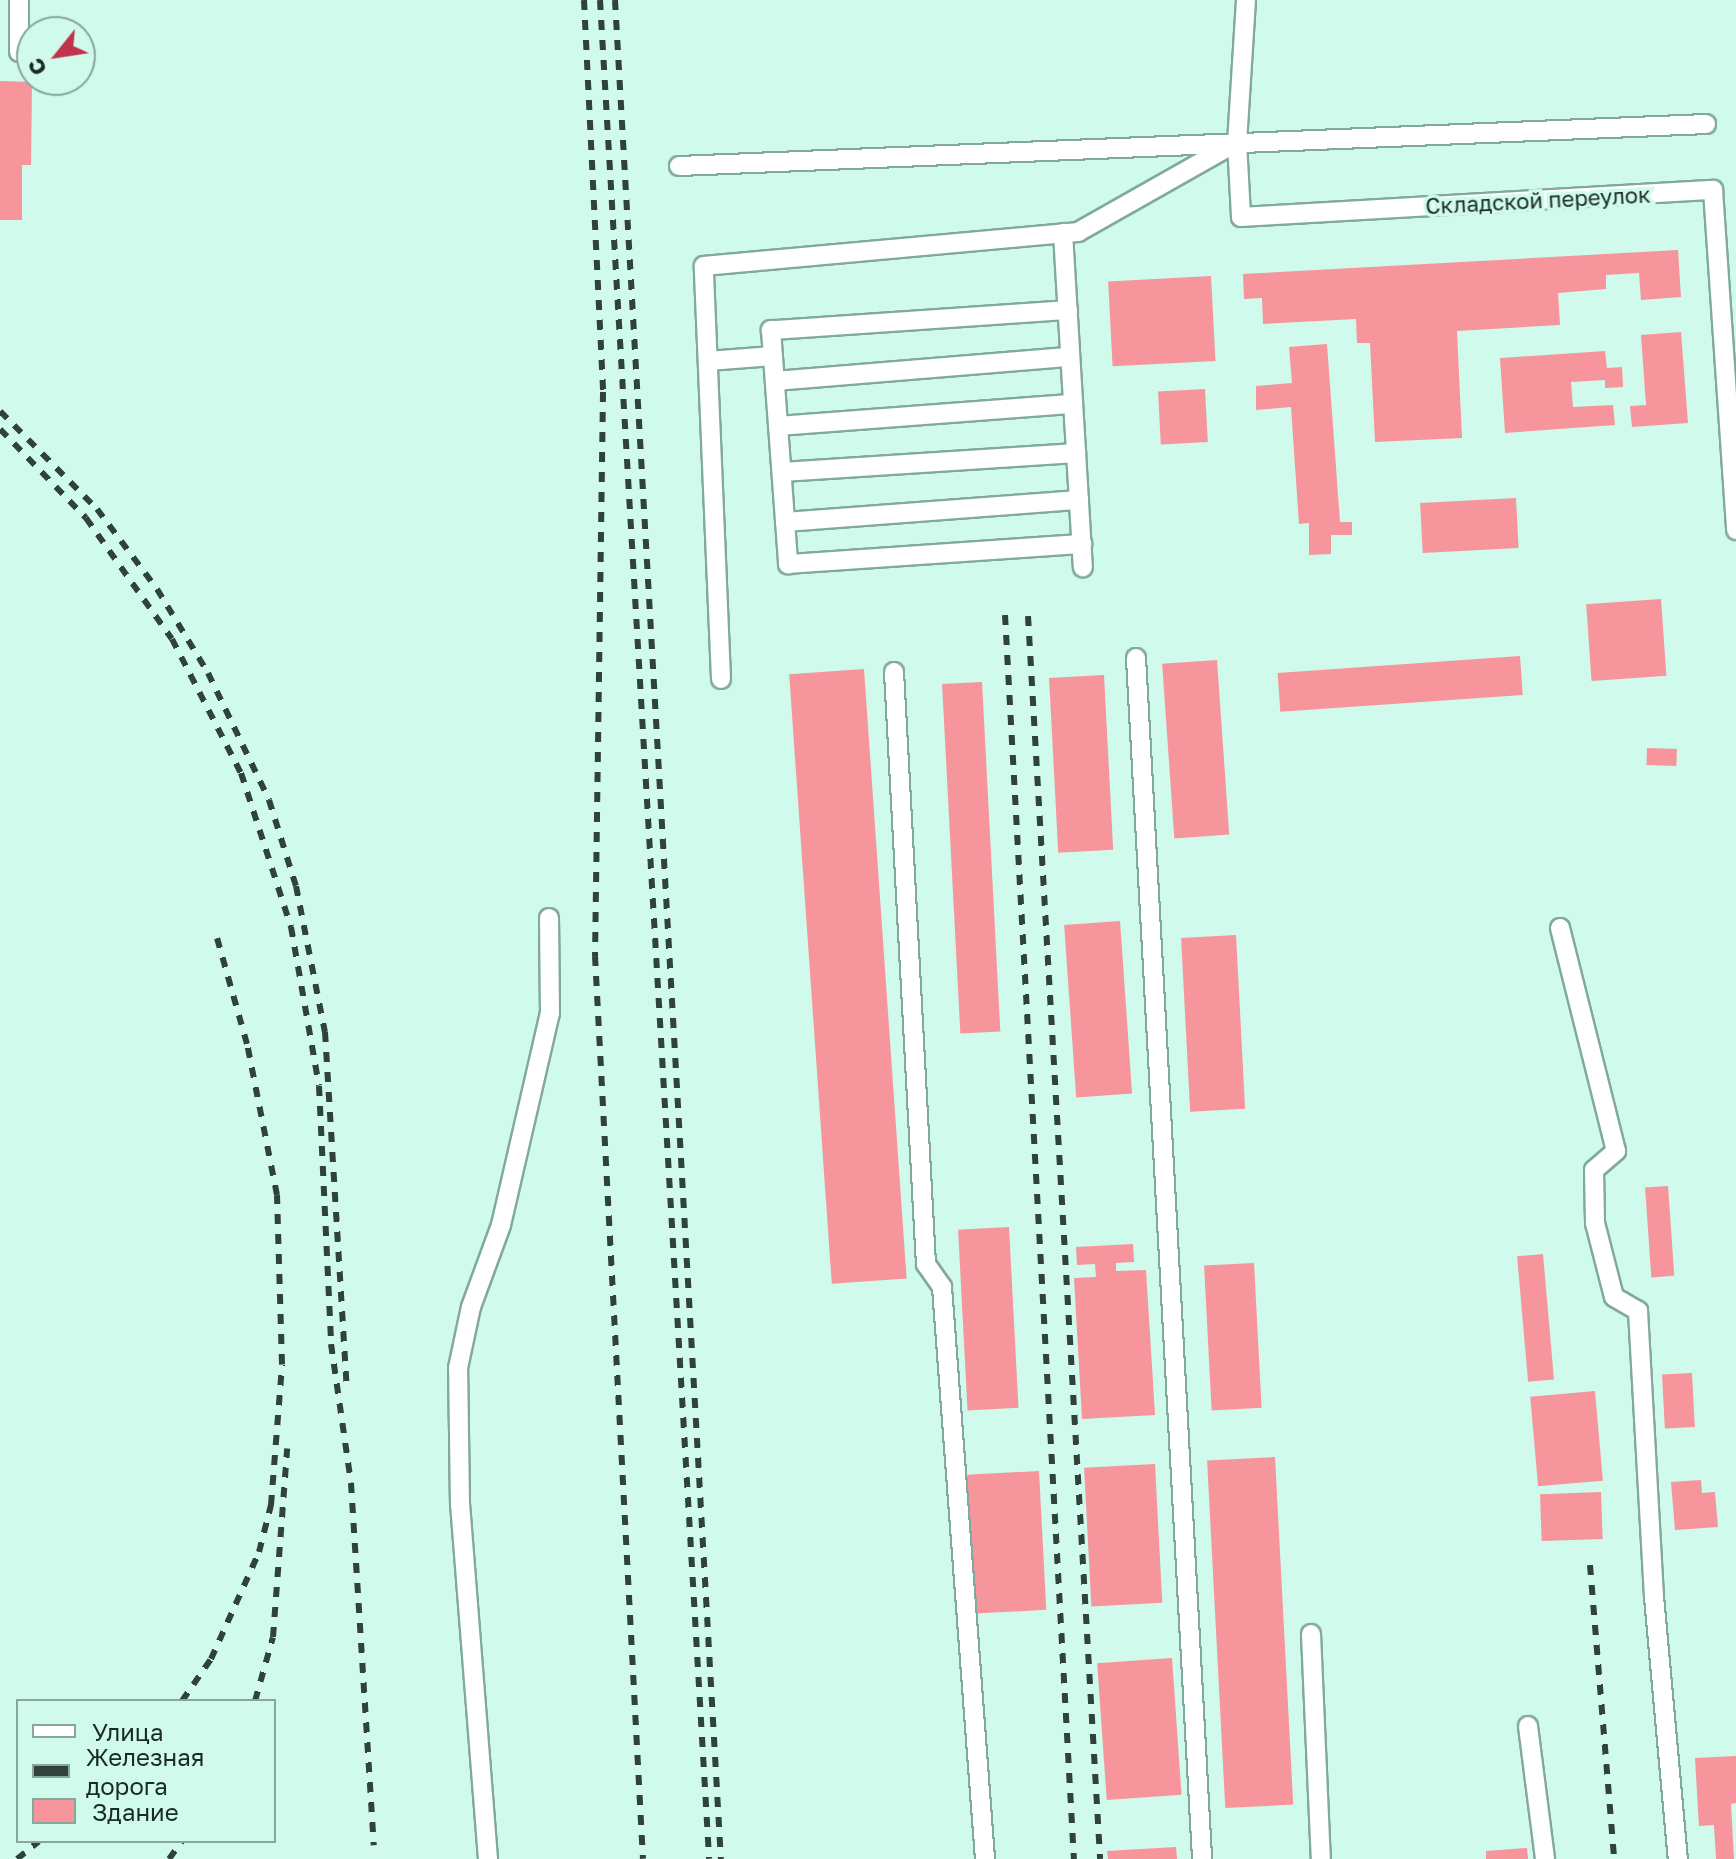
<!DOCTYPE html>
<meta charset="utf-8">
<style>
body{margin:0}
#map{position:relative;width:1736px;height:1859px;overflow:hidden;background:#cffaec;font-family:"Golos Text",sans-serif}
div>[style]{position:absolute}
.building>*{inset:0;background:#f6959c;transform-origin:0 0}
.roads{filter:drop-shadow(2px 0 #81a99d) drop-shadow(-2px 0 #81a99d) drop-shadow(0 2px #81a99d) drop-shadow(0 -2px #81a99d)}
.minor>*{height:18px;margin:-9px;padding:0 9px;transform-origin:9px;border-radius:9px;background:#fff}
.rail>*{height:6px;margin-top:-3px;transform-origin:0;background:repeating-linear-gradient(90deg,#2f423c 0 10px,transparent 0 20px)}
span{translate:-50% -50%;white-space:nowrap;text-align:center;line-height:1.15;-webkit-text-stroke:7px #cffaec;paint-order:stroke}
.street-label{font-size:22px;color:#1a2a25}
.legend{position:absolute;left:16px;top:1699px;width:260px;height:144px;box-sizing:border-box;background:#cffaec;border:2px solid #87a79c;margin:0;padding:10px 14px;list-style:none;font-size:24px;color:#1a2a25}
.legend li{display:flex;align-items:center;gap:16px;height:40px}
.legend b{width:40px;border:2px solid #87a79c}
.north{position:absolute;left:16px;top:16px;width:80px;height:80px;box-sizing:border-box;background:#cffaec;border:2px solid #87a79c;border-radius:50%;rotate:240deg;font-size:22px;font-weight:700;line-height:32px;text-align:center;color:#1a2a25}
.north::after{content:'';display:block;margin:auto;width:28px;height:36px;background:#c2324b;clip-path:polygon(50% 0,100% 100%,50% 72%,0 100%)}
</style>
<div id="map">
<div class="building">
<div style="clip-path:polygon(0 81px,32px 82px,31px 165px,22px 165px,22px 220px,0 220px)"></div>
<div style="clip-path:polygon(1678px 250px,1681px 297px,1641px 300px,1639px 273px,1606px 275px,1606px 289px,1558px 293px,1560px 325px,1457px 331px,1462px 438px,1375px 442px,1370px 343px,1357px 343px,1356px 319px,1263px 324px,1262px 298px,1244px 299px,1243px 274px)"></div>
<div style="left:1211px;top:276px;width:85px;height:103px;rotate:87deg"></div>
<div style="clip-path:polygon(1681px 332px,1688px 423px,1632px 427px,1630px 406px,1646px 405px,1641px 335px)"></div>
<div style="clip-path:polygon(1327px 344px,1340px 522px,1352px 522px,1352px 535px,1331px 535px,1331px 554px,1309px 555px,1309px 523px,1299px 524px,1291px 407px,1256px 410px,1256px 386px,1292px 383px,1289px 347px)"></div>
<div style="clip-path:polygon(1605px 351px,1607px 368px,1622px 367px,1623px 387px,1605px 388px,1605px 380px,1571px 382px,1573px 407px,1613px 405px,1615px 425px,1505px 433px,1500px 358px)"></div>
<div style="left:1205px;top:389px;width:53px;height:47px;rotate:87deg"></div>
<div style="left:1516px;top:498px;width:50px;height:96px;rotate:87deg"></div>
<div style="left:1661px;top:599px;width:77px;height:75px;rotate:86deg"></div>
<div style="left:1520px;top:656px;width:39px;height:243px;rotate:86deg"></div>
<div style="left:1217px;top:660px;width:175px;height:55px;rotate:86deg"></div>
<div style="left:864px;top:669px;width:611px;height:75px;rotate:86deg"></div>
<div style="left:1104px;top:675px;width:175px;height:55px;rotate:87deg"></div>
<div style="left:982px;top:682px;width:350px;height:40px;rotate:87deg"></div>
<div style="left:1647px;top:748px;width:30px;height:17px;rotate:2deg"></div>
<div style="left:1120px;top:921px;width:173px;height:56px;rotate:86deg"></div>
<div style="left:1236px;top:935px;width:174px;height:55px;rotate:87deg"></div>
<div style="left:1668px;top:1186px;width:90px;height:23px;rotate:86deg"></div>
<div style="left:1009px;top:1227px;width:181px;height:51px;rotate:87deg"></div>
<div style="clip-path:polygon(1133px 1244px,1134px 1262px,1116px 1263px,1116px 1271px,1146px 1270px,1155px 1415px,1082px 1419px,1074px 1278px,1096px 1277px,1095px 1264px,1077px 1265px,1076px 1247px)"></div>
<div style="left:1543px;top:1254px;width:126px;height:26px;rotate:85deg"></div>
<div style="left:1254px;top:1263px;width:145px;height:50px;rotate:87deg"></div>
<div style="left:1692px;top:1373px;width:54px;height:30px;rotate:87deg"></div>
<div style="left:1595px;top:1391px;width:90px;height:65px;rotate:85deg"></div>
<div style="left:1275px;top:1457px;width:348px;height:68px;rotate:87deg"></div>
<div style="left:1155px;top:1464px;width:139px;height:71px;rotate:87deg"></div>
<div style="left:1039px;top:1471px;width:139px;height:72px;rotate:87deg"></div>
<div style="clip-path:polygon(1701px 1480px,1702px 1493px,1715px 1492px,1718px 1527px,1675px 1530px,1671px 1482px)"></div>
<div style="left:1601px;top:1492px;width:47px;height:61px;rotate:88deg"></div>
<div style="left:1172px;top:1658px;width:137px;height:75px;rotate:86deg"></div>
<div style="clip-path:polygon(1736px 1756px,1736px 1803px,1731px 1804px,1734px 1859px,1716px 1859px,1714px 1825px,1699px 1826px,1695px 1758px)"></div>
<div style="clip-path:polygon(1176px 1847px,1177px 1859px,1108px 1859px,1107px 1851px)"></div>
<div style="clip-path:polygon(1527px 1848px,1528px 1859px,1486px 1859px,1486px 1851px)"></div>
</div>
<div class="roads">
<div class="minor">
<div style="left:1246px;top:0;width:142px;rotate:93.6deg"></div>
<div style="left:1237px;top:142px;width:75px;rotate:86.9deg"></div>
<div style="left:1241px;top:217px;width:473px;rotate:-3.3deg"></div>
<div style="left:1713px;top:190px;width:341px;rotate:86.1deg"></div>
<div style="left:19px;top:52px;width:52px;rotate:-90deg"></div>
<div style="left:679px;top:166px;width:1028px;rotate:-2.34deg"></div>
<div style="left:1063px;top:233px;width:335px;rotate:86.6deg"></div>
<div style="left:1068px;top:310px;width:298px;rotate:176.1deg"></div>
<div style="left:771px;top:330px;width:235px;rotate:85.8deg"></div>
<div style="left:788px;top:564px;width:295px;rotate:-3.9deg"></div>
<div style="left:708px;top:361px;width:65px;rotate:-4.4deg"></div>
<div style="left:775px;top:381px;width:296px;rotate:-4.7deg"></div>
<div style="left:778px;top:426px;width:296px;rotate:-4.3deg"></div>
<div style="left:782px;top:472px;width:295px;rotate:-3.7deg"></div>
<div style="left:785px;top:522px;width:295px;rotate:-4.3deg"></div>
<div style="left:1136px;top:658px;width:1203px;rotate:86.85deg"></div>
<div style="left:894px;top:672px;width:593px;rotate:86.91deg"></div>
<div style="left:926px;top:1264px;width:28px;rotate:55deg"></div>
<div style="left:942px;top:1287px;width:574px;rotate:85.7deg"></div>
<div style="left:721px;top:679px;width:413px;rotate:-92.4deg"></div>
<div style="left:704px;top:266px;width:376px;rotate:-5.2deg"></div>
<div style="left:1078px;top:232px;width:177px;rotate:-29.5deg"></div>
<div style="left:1560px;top:928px;width:230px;rotate:75.9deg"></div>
<div style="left:1616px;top:1151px;width:29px;rotate:139deg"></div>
<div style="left:1594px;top:1170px;width:53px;rotate:88.9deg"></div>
<div style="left:1595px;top:1223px;width:76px;rotate:75.6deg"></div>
<div style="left:1614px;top:1297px;width:28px;rotate:30deg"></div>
<div style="left:1638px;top:1311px;width:286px;rotate:86.8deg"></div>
<div style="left:1654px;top:1597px;width:263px;rotate:84.8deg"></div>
<div style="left:1311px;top:1634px;width:225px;rotate:87.5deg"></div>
<div style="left:1528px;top:1726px;width:134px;rotate:82.7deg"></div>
<div style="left:488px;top:1859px;width:355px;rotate:-94.5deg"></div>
<div style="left:460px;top:1505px;width:137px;rotate:-90.8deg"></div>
<div style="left:458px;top:1368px;width:62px;rotate:-78deg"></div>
<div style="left:471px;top:1307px;width:87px;rotate:-69.9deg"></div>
<div style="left:501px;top:1225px;width:218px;rotate:-77deg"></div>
<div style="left:550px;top:1013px;width:95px;rotate:-90.6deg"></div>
</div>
</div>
<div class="rail">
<div style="left:584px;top:0;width:392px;rotate:87.2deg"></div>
<div style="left:603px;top:392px;width:564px;rotate:90.81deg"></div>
<div style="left:595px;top:956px;width:904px;rotate:86.96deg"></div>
<div style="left:600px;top:0;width:1862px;rotate:86.64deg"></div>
<div style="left:615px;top:0;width:1862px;rotate:86.74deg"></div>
<div style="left:0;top:411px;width:138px;rotate:45.3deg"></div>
<div style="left:97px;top:509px;width:100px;rotate:53.1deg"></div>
<div style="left:157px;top:589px;width:98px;rotate:58.7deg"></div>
<div style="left:208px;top:673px;width:141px;rotate:64.3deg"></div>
<div style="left:269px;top:800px;width:90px;rotate:72.6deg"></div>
<div style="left:296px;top:886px;width:149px;rotate:78.8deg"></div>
<div style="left:325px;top:1032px;width:356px;rotate:86.5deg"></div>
<div style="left:0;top:429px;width:124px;rotate:46deg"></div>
<div style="left:86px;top:518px;width:148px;rotate:54.6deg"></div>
<div style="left:172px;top:639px;width:151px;rotate:62.8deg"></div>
<div style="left:241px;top:773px;width:162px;rotate:72deg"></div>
<div style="left:291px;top:927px;width:161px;rotate:80deg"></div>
<div style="left:319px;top:1086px;width:258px;rotate:87.3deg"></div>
<div style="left:331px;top:1344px;width:140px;rotate:81.8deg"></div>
<div style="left:351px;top:1483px;width:363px;rotate:86.4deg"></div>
<div style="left:1005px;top:615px;width:1246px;rotate:86.83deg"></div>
<div style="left:1028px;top:616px;width:1245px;rotate:86.68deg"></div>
<div style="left:1590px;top:1565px;width:295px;rotate:85.3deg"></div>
<div style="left:182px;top:1701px;width:51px;rotate:-55.4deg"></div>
<div style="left:211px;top:1659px;width:117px;rotate:-65.8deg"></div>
<div style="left:259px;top:1552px;width:49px;rotate:-75.7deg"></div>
<div style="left:271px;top:1505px;width:141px;rotate:-85.5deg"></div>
<div style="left:282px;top:1364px;width:169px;rotate:-91.7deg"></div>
<div style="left:277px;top:1195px;width:154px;rotate:-101.2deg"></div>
<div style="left:247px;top:1044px;width:110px;rotate:-105.8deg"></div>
<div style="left:255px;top:1701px;width:66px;rotate:-74.3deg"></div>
<div style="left:273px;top:1637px;width:189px;rotate:-85.7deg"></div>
<div style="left:17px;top:1859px;width:28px;rotate:-39deg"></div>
<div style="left:169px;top:1859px;width:22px;rotate:-54deg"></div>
</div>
<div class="street-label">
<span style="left:1538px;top:200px;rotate:-3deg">Складской переулок</span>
</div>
<ul class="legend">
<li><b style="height:10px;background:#fff"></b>Улица</li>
<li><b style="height:10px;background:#2f423c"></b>Железная дорога</li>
<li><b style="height:22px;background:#f6959c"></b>Здание</li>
</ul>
<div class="north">С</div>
</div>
